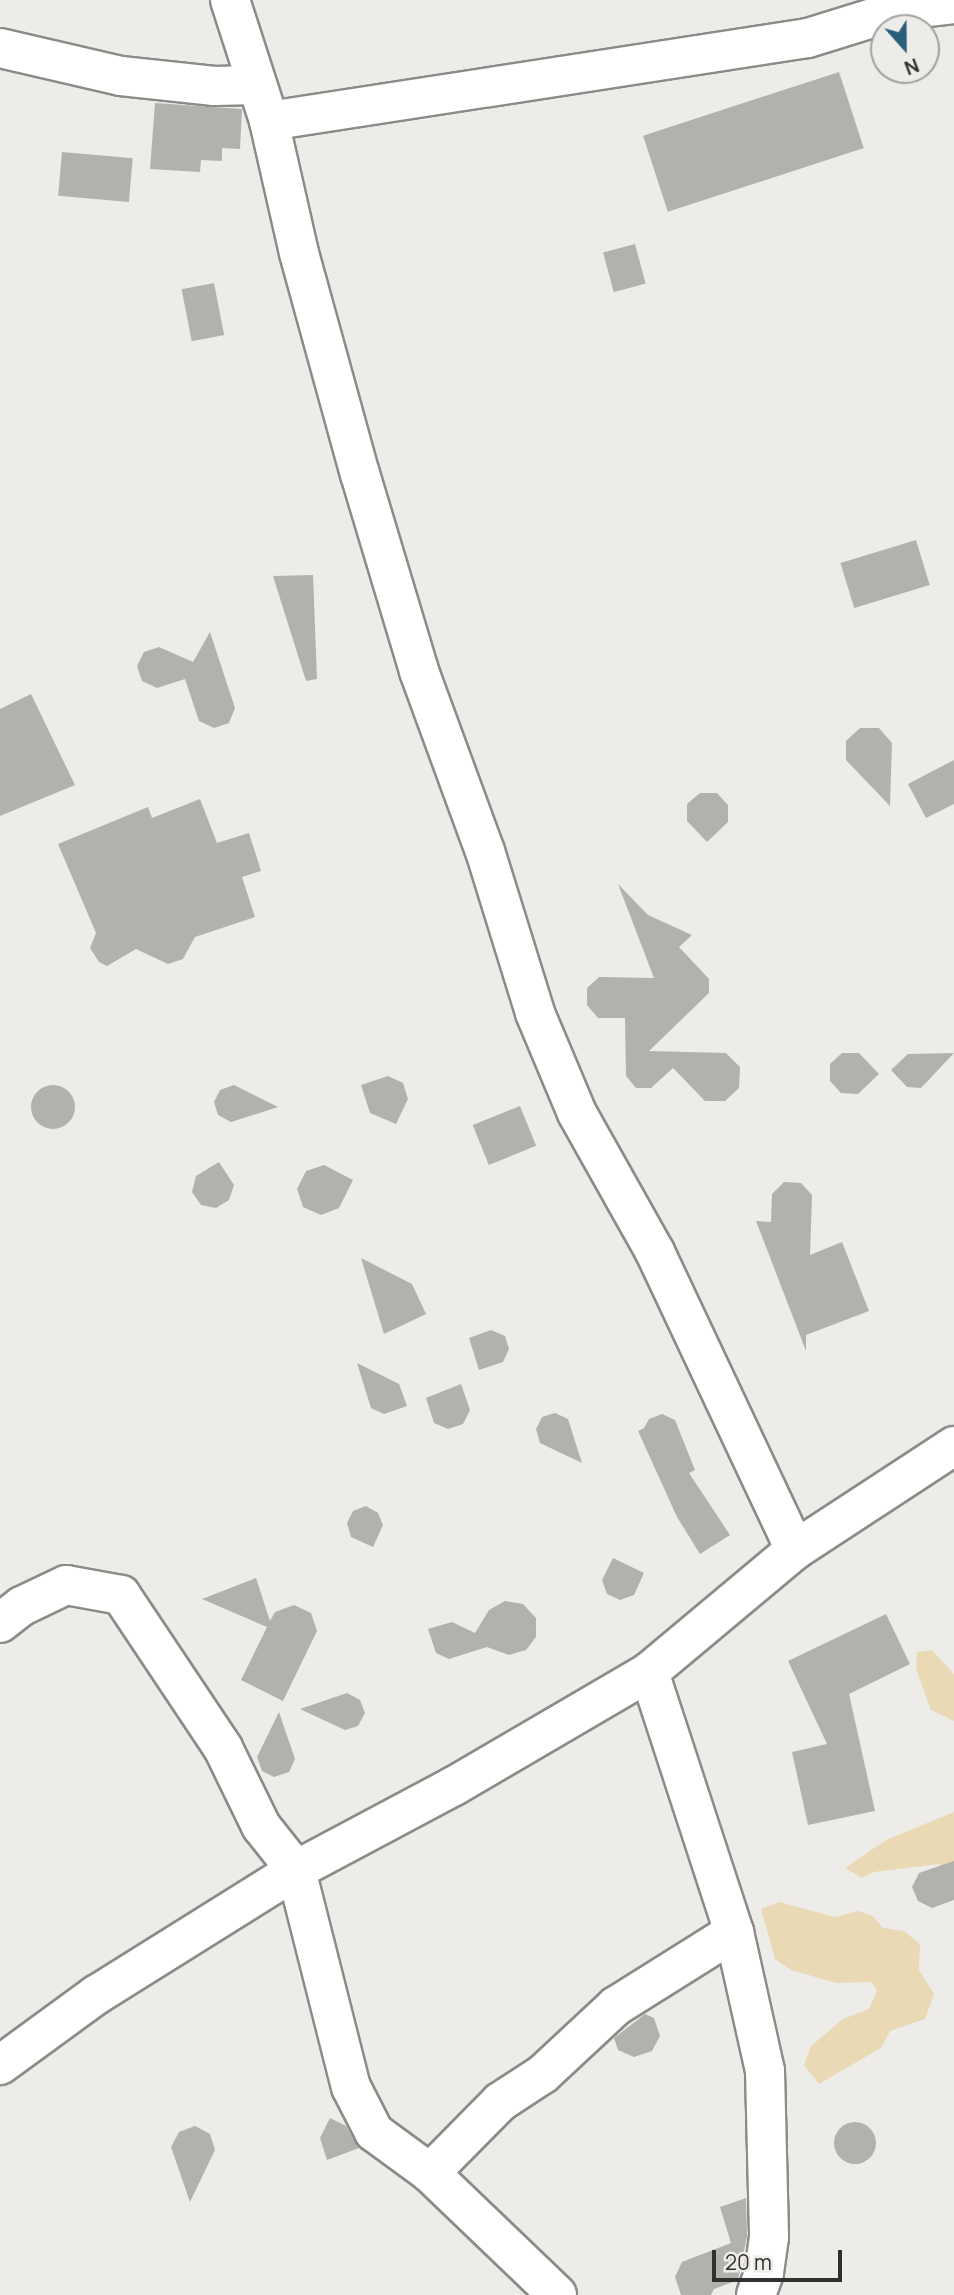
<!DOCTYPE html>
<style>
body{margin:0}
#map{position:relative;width:954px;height:2295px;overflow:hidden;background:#eeece9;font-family:Manrope,sans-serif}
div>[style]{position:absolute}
.green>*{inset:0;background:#ead9b5}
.building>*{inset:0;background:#b2b1ad;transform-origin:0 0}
.round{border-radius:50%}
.roads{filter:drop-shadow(2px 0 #8c8b88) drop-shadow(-2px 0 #8c8b88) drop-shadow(0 2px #8c8b88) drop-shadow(0 -2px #8c8b88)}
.street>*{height:38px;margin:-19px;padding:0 19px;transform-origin:19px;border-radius:19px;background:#fff}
.secondary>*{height:38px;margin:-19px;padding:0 19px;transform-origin:19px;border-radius:19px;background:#fff}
span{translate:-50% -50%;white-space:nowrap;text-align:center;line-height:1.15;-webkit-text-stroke:5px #eeece9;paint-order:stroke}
.north{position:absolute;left:870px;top:14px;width:70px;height:70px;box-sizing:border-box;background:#eeece9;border:2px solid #a2a19f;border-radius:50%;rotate:159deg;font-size:19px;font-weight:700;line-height:28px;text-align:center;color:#31302f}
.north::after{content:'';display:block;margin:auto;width:24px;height:32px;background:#2b5e7b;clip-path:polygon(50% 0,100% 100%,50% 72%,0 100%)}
.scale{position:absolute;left:712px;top:2250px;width:130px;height:32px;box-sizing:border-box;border:4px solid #31302f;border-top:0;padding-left:9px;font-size:21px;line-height:24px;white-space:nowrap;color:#31302f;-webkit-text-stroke:5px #eeece9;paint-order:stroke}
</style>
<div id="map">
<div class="green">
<div style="clip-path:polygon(932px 1650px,954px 1674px,954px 1721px,931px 1710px,916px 1669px,917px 1652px)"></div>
<div style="clip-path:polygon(954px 1812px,954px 1885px,939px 1864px,874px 1872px,862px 1878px,845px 1868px,886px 1840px)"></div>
<div style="clip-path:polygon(779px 1902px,835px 1917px,858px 1911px,873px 1916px,883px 1928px,904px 1931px,920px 1944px,919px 1970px,934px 1994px,925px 2019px,890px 2031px,881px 2048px,819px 2084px,804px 2065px,811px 2046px,843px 2019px,869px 2009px,877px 1990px,871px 1982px,836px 1983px,791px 1970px,775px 1959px,761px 1909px)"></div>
</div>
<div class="building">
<div style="left:839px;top:72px;width:80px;height:206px;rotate:72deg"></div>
<div style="clip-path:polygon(155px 103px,242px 109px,240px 149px,222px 148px,222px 161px,201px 160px,200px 172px,150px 169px)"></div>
<div style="left:62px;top:152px;width:71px;height:44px;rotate:5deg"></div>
<div style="left:635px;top:244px;width:41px;height:33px;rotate:75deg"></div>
<div style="left:214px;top:283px;width:53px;height:33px;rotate:79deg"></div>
<div style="left:916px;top:540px;width:47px;height:79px;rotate:73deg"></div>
<div style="clip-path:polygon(313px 575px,317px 679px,306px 681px,273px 576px)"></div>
<div style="clip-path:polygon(210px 632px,235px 708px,229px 723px,214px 728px,199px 721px,185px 679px,157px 688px,142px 681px,137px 666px,144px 652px,159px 647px,193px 662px)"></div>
<div style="clip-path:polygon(31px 694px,75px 785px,0 816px,0 709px)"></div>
<div style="clip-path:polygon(860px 728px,879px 728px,892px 743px,890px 806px,846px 760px,846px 741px)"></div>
<div style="clip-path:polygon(954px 760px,954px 804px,926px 818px,908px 784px)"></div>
<div style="clip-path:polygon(700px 793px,717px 793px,728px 805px,728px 822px,707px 842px,687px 821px,687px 804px)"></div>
<div style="clip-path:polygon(200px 799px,217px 843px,249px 833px,261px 871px,242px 877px,255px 917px,195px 937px,183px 959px,168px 964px,136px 949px,107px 966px,99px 962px,90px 948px,96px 933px,58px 844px,148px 807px,152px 818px)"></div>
<div style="clip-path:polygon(618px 884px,648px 915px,692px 935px,679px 947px,709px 979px,709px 993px,649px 1051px,726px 1053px,740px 1067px,739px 1088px,725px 1101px,705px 1101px,673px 1068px,651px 1088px,636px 1088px,626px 1076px,625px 1018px,598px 1018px,587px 1005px,587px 988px,599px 977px,654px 978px)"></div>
<div style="clip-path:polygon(842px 1053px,859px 1053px,879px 1074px,858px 1094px,841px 1093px,830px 1081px,830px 1064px)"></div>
<div style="clip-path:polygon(954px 1053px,921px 1088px,907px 1087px,891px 1070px,908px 1054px)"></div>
<div style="clip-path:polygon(388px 1076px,403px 1083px,408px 1099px,396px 1124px,370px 1113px,361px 1085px)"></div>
<div class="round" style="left:31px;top:1085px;width:44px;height:44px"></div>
<div style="clip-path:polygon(234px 1085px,278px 1107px,231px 1122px,218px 1115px,214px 1102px,220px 1090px)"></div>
<div style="left:520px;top:1106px;width:43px;height:51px;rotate:68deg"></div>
<div style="clip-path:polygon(219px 1162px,234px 1185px,229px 1200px,216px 1208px,201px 1205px,192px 1192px,196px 1176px)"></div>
<div style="clip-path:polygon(324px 1165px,353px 1180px,339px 1208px,321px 1215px,303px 1207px,297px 1189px,306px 1171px)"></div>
<div style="clip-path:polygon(784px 1182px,801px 1183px,812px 1195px,810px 1255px,842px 1242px,869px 1311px,806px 1335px,806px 1351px,756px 1221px,771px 1222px,772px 1194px)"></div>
<div style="clip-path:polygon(361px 1258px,412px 1284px,426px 1314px,384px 1334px)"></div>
<div style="clip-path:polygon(491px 1330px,505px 1336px,509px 1349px,503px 1362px,479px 1370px,469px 1338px)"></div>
<div style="clip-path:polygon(357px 1363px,399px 1384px,407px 1406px,384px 1414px,371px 1408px)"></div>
<div style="clip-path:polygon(461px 1384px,470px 1410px,463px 1424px,448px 1429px,434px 1423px,426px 1398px)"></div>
<div style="clip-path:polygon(555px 1413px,568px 1419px,582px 1463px,540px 1443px,536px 1429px,542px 1417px)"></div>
<div style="clip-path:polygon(662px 1414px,675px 1420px,695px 1470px,689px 1473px,730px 1535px,700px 1554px,677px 1517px,638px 1431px,644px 1428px,649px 1419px)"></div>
<div style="clip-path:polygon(366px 1506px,378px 1513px,383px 1525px,373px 1547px,351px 1537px,347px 1523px,353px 1511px)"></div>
<div style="clip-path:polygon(613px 1558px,644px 1573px,634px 1595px,620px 1600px,607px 1594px,602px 1580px)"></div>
<div style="clip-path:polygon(256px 1578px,270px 1621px,275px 1612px,294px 1605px,311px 1613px,317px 1631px,283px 1701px,241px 1680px,267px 1627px,202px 1599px)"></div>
<div style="clip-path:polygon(505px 1601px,523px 1604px,536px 1618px,536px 1637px,526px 1650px,509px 1655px,487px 1647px,449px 1659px,436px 1653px,428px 1629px,452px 1622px,475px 1633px,489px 1610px)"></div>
<div style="clip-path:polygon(886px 1614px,910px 1664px,849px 1694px,875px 1811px,808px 1825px,792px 1752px,827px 1744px,788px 1661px)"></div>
<div style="clip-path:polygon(347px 1693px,360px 1700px,365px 1713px,358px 1726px,345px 1730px,300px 1709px)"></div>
<div style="clip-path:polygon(279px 1712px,295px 1759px,289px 1772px,274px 1777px,262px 1771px,257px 1757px)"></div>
<div style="clip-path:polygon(954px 1861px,954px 1900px,932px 1908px,918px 1901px,912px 1887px,919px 1873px)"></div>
<div style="clip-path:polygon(645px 2014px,654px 2018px,660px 2036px,652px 2051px,634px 2057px,618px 2050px,614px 2038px)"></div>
<div style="clip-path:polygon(330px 2118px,346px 2126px,359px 2148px,327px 2160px,320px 2138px)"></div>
<div class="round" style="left:834px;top:2122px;width:42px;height:42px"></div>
<div style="clip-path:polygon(195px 2126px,210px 2134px,215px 2150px,190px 2202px,171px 2147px,179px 2132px)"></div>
<div style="clip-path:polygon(746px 2198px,747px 2236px,738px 2280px,714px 2289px,711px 2295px,681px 2295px,675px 2277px,682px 2262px,731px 2243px,720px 2207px)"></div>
</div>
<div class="roads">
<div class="street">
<div style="left:230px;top:0;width:127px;rotate:72.1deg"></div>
<div style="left:269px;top:121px;width:135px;rotate:77.2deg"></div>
<div style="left:299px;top:253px;width:229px;rotate:74.6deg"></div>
<div style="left:360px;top:474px;width:206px;rotate:73.3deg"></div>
<div style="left:419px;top:671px;width:192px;rotate:69.9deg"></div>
<div style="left:485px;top:851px;width:170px;rotate:72.8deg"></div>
<div style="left:535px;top:1013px;width:108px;rotate:67.2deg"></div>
<div style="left:577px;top:1113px;width:159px;rotate:60.7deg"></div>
<div style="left:655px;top:1252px;width:329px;rotate:64.8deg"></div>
<div style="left:890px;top:0;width:12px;rotate:66deg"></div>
<div style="left:895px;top:11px;width:59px;rotate:-6.8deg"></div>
<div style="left:0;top:48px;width:124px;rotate:13deg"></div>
<div style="left:121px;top:76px;width:94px;rotate:6.1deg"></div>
<div style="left:214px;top:86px;width:43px;rotate:-1.3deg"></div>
<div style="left:269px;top:121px;width:545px;rotate:-8.75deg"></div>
<div style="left:808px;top:38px;width:91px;rotate:-17.2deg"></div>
<div style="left:0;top:1623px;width:28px;rotate:-38deg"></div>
<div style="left:22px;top:1606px;width:49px;rotate:-25.5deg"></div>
<div style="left:66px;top:1585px;width:56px;rotate:10.3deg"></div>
<div style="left:121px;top:1595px;width:184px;rotate:56.3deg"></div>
<div style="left:223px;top:1748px;width:87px;rotate:64deg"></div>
<div style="left:261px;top:1826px;width:56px;rotate:51.5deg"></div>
<div style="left:296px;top:1870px;width:224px;rotate:75.8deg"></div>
<div style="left:351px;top:2087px;width:51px;rotate:62.9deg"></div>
<div style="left:374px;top:2132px;width:69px;rotate:36.2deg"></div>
<div style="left:430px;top:2173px;width:176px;rotate:43.8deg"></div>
<div style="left:649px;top:1672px;width:274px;rotate:71.9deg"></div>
<div style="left:734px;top:1932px;width:142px;rotate:77.4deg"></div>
<div style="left:765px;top:2071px;width:166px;rotate:88.6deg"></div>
<div style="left:769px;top:2237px;width:36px;rotate:98deg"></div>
<div style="left:764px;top:2273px;width:23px;rotate:110deg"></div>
<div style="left:430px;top:2173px;width:100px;rotate:-45.4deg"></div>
<div style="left:500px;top:2102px;width:51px;rotate:-33.1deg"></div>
<div style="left:543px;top:2074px;width:100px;rotate:-43deg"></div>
<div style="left:616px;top:2006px;width:139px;rotate:-32.1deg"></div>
</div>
<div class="secondary">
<div style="left:0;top:2065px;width:119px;rotate:-36.1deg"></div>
<div style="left:96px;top:1995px;width:236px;rotate:-32deg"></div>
<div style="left:296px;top:1870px;width:179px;rotate:-28deg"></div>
<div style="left:454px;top:1786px;width:226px;rotate:-30.3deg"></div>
<div style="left:649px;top:1672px;width:190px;rotate:-39.9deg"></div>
<div style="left:795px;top:1550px;width:190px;rotate:-33.2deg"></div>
</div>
</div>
<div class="north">N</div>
<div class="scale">20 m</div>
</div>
